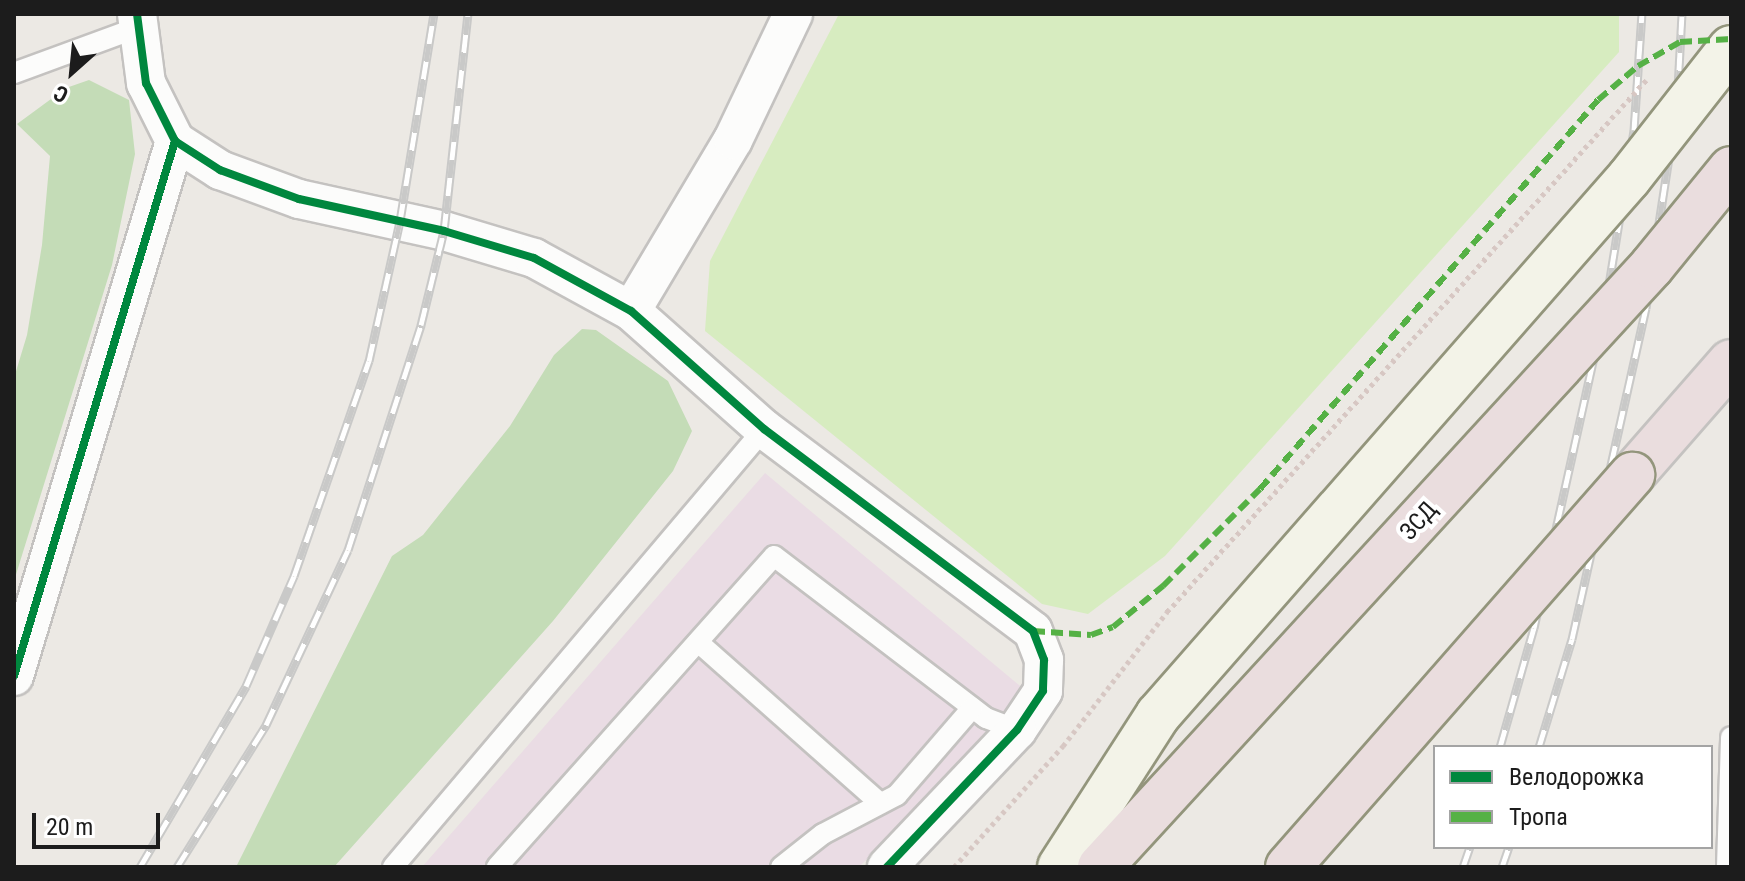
<!DOCTYPE html>
<meta charset="utf-8">
<style>
body{margin:0}
#map{position:relative;width:1745px;height:881px;overflow:hidden;background:#ece9e4;font-family:"Roboto Condensed",sans-serif}
div>[style]{position:absolute}
.industrial>*{inset:0;background:#eadce4}
.grass>*{inset:0;background:#d7ecc0}
.forest>*{inset:0;background:#c4dcb7}
.roads{filter:drop-shadow(2px 0 #c4c2c0) drop-shadow(-2px 0 #c4c2c0) drop-shadow(0 2px #c4c2c0) drop-shadow(0 -2px #c4c2c0)}
.service>*{height:20px;margin:-10px;padding:0 10px;transform-origin:10px;border-radius:10px;background:#fcfcfb}
.minor>*{height:38px;margin:-19px;padding:0 19px;transform-origin:19px;border-radius:19px;background:#fcfcfb}
.motorway>*{height:44px;margin:-22px;padding:0 22px;transform-origin:22px;border-radius:22px;background:#eaddde}
.rail>*{height:9px;margin-top:-4.5px;transform-origin:0;background:repeating-linear-gradient(90deg,#fff 0 18px,#c9c9c8 0 36px);box-sizing:border-box;border-block:2px solid #c9c9c8}
.path-bridge>*{height:5px;margin-top:-2.5px;transform-origin:0;background:repeating-linear-gradient(90deg,#d7c7c3 0 4px,transparent 0 8px)}
.bridges{filter:drop-shadow(2px 0 #93957c) drop-shadow(-2px 0 #93957c) drop-shadow(0 2px #93957c) drop-shadow(0 -2px #93957c)}
.secondary-bridge>*{height:44px;margin:-22px;padding:0 22px;transform-origin:22px;border-radius:22px;background:#f3f3e8}
.motorway-bridge>*{height:44px;margin:-22px;padding:0 22px;transform-origin:22px;border-radius:22px;background:#eaddde}
.quiet>*{height:6px;margin-top:-3px;transform-origin:0;background:repeating-linear-gradient(90deg,#55b145 0 12px,transparent 0 18px)}
.cycleway>*{height:8px;margin:-4px;padding:0 4px;transform-origin:4px;border-radius:4px;background:#00873e}
span{translate:-50% -50%;white-space:nowrap;text-align:center;line-height:1.15;-webkit-text-stroke:8px #fff;paint-order:stroke}
.street-label{font-size:24px;color:#1c1c1c}
.frame{position:absolute;inset:0;border:16px solid #1c1c1c;pointer-events:none}
.legend{position:absolute;left:1433px;top:745px;width:280px;height:104px;box-sizing:border-box;background:#fff;border:2px solid #a4a4a4;margin:0;padding:10px 14px;list-style:none;font-size:24px;color:#1c1c1c}
.legend li{display:flex;align-items:center;gap:16px;height:40px}
.legend b{width:40px;border:2px solid #a4a4a4}
.north{position:absolute;left:32px;top:32px;width:80px;height:80px;-webkit-text-stroke:6px #fff;paint-order:stroke;rotate:207deg;font-size:22px;font-weight:700;line-height:32px;text-align:center;color:#1c1c1c}
.north::after{content:'';display:block;margin:auto;width:28px;height:36px;background:#1c1c1c;clip-path:polygon(50% 0,100% 100%,50% 72%,0 100%)}
.scale{position:absolute;left:32px;top:813px;width:128px;height:36px;box-sizing:border-box;border:4px solid #1c1c1c;border-top:0;padding-left:10px;font-size:24px;line-height:28px;white-space:nowrap;color:#1c1c1c;-webkit-text-stroke:6px #fff;paint-order:stroke}
</style>
<div id="map">
<div class="industrial">
<div style="clip-path:polygon(765px 473px,1031px 695px,859px 867px,422px 867px)"></div>
</div>
<div class="grass">
<div style="clip-path:polygon(839px 14px,1619px 14px,1619px 52px,1165px 556px,1088px 614px,1042px 604px,705px 331px,710px 261px)"></div>
</div>
<div class="forest">
<div style="clip-path:polygon(89px 80px,129px 100px,135px 154px,112px 265px,14px 581px,14px 378px,27px 335px,42px 245px,50px 156px,17px 124px,66px 88px)"></div>
<div style="clip-path:polygon(582px 329px,596px 330px,668px 381px,692px 431px,673px 471px,553px 621px,334px 867px,236px 867px,392px 556px,423px 535px,510px 426px,554px 355px)"></div>
</div>
<div class="roads">
<div class="service">
<div style="left:14px;top:73px;width:133px;rotate:-20.2deg"></div>
<div style="left:698px;top:642px;width:243px;rotate:41.5deg"></div>
<div style="left:393px;top:867px;width:574px;rotate:-49.73deg"></div>
<div style="left:497px;top:867px;width:416px;rotate:-48.3deg"></div>
<div style="left:774px;top:556px;width:267px;rotate:37.4deg"></div>
<div style="left:986px;top:718px;width:33px;rotate:21deg"></div>
<div style="left:781px;top:867px;width:53px;rotate:-38.2deg"></div>
<div style="left:823px;top:834px;width:84px;rotate:-27.8deg"></div>
<div style="left:897px;top:795px;width:115px;rotate:-49.2deg"></div>
<div style="left:1727px;top:867px;width:130px;rotate:-88.2deg"></div>
</div>
<div class="minor">
<div style="left:137px;top:14px;width:70px;rotate:82.6deg"></div>
<div style="left:146px;top:83px;width:65px;rotate:63.4deg"></div>
<div style="left:175px;top:141px;width:54px;rotate:32.8deg"></div>
<div style="left:220px;top:170px;width:84px;rotate:20.2deg"></div>
<div style="left:299px;top:199px;width:148px;rotate:12.4deg"></div>
<div style="left:444px;top:231px;width:94px;rotate:16.7deg"></div>
<div style="left:534px;top:258px;width:111px;rotate:28.7deg"></div>
<div style="left:631px;top:311px;width:178px;rotate:41.6deg"></div>
<div style="left:764px;top:429px;width:336px;rotate:36.9deg"></div>
<div style="left:1033px;top:631px;width:31px;rotate:69deg"></div>
<div style="left:1044px;top:660px;width:31px;rotate:92deg"></div>
<div style="left:1043px;top:691px;width:47px;rotate:123.7deg"></div>
<div style="left:1017px;top:730px;width:189px;rotate:133.5deg"></div>
<div style="left:631px;top:311px;width:199px;rotate:-59.2deg"></div>
<div style="left:733px;top:140px;width:140px;rotate:-64.5deg"></div>
<div style="left:14px;top:676px;width:559px;rotate:-73.25deg"></div>
</div>
<div class="motorway">
<div style="left:1632px;top:475px;width:150px;rotate:-48.8deg"></div>
</div>
</div>
<div class="rail">
<div style="left:1500px;top:747px;width:124px;rotate:-74.1deg"></div>
<div style="left:1534px;top:628px;width:333px;rotate:-77.5deg"></div>
<div style="left:1606px;top:303px;width:175px;rotate:-80.8deg"></div>
<div style="left:1634px;top:130px;width:116px;rotate:-86.1deg"></div>
<div style="left:1539px;top:747px;width:113px;rotate:-73deg"></div>
<div style="left:1572px;top:639px;width:339px;rotate:-77.4deg"></div>
<div style="left:1646px;top:308px;width:204px;rotate:-81.3deg"></div>
<div style="left:1677px;top:106px;width:92px;rotate:-86.9deg"></div>
<div style="left:140px;top:867px;width:210px;rotate:-59.6deg"></div>
<div style="left:246px;top:686px;width:120px;rotate:-66.4deg"></div>
<div style="left:294px;top:576px;width:228px;rotate:-70.8deg"></div>
<div style="left:369px;top:361px;width:143px;rotate:-77.5deg"></div>
<div style="left:400px;top:221px;width:210px;rotate:-80.7deg"></div>
<div style="left:177px;top:867px;width:168px;rotate:-57.9deg"></div>
<div style="left:266px;top:725px;width:193px;rotate:-64.9deg"></div>
<div style="left:348px;top:550px;width:237px;rotate:-72deg"></div>
<div style="left:421px;top:325px;width:97px;rotate:-76.3deg"></div>
<div style="left:444px;top:231px;width:218px;rotate:-83.7deg"></div>
<div style="left:1463px;top:867px;width:21px;rotate:-71deg"></div>
<div style="left:1502px;top:867px;width:21px;rotate:-71deg"></div>
</div>
<div class="path-bridge">
<div style="left:954px;top:867px;width:163px;rotate:-48deg"></div>
<div style="left:1063px;top:746px;width:170px;rotate:-52.2deg"></div>
<div style="left:1167px;top:612px;width:717px;rotate:-47.99deg"></div>
</div>
<div class="bridges">
<div class="secondary-bridge">
<div style="left:1060px;top:867px;width:181px;rotate:-57.2deg"></div>
<div style="left:1158px;top:715px;width:714px;rotate:-48.75deg"></div>
<div style="left:1629px;top:178px;width:165px;rotate:-51.9deg"></div>
</div>
<div class="motorway-bridge">
<div style="left:1100px;top:867px;width:816px;rotate:-47.43deg"></div>
<div style="left:1652px;top:266px;width:125px;rotate:-50.8deg"></div>
<div style="left:1288px;top:867px;width:522px;rotate:-48.73deg"></div>
</div>
</div>
<div class="quiet">
<div style="left:1033px;top:631px;width:58px;rotate:3.9deg"></div>
<div style="left:1091px;top:635px;width:23px;rotate:-20deg"></div>
<div style="left:1113px;top:627px;width:65px;rotate:-39.4deg"></div>
<div style="left:1163px;top:586px;width:137px;rotate:-45deg"></div>
<div style="left:1260px;top:489px;width:515px;rotate:-49.01deg"></div>
<div style="left:1598px;top:100px;width:52px;rotate:-40.4deg"></div>
<div style="left:1638px;top:66px;width:48px;rotate:-29.7deg"></div>
<div style="left:1680px;top:42px;width:51px;rotate:-3.4deg"></div>
</div>
<div class="cycleway">
<div style="left:137px;top:14px;width:70px;rotate:82.6deg"></div>
<div style="left:146px;top:83px;width:65px;rotate:63.4deg"></div>
<div style="left:175px;top:141px;width:54px;rotate:32.8deg"></div>
<div style="left:220px;top:170px;width:84px;rotate:20.2deg"></div>
<div style="left:299px;top:199px;width:148px;rotate:12.4deg"></div>
<div style="left:444px;top:231px;width:94px;rotate:16.7deg"></div>
<div style="left:534px;top:258px;width:111px;rotate:28.7deg"></div>
<div style="left:631px;top:311px;width:178px;rotate:41.6deg"></div>
<div style="left:764px;top:429px;width:336px;rotate:36.9deg"></div>
<div style="left:1033px;top:631px;width:31px;rotate:69deg"></div>
<div style="left:1044px;top:660px;width:31px;rotate:92deg"></div>
<div style="left:1043px;top:691px;width:47px;rotate:123.7deg"></div>
<div style="left:1017px;top:730px;width:189px;rotate:133.5deg"></div>
<div style="left:14px;top:676px;width:559px;rotate:-73.25deg"></div>
</div>
<div class="street-label">
<span style="left:1419px;top:521px;rotate:-48deg">ЗСД</span>
</div>
<div class="frame"></div>
<ul class="legend">
<li><b style="height:10px;background:#00873e"></b>Велодорожка</li>
<li><b style="height:10px;background:#55b145"></b>Тропа</li>
</ul>
<div class="north">С</div>
<div class="scale">20 m</div>
</div>
